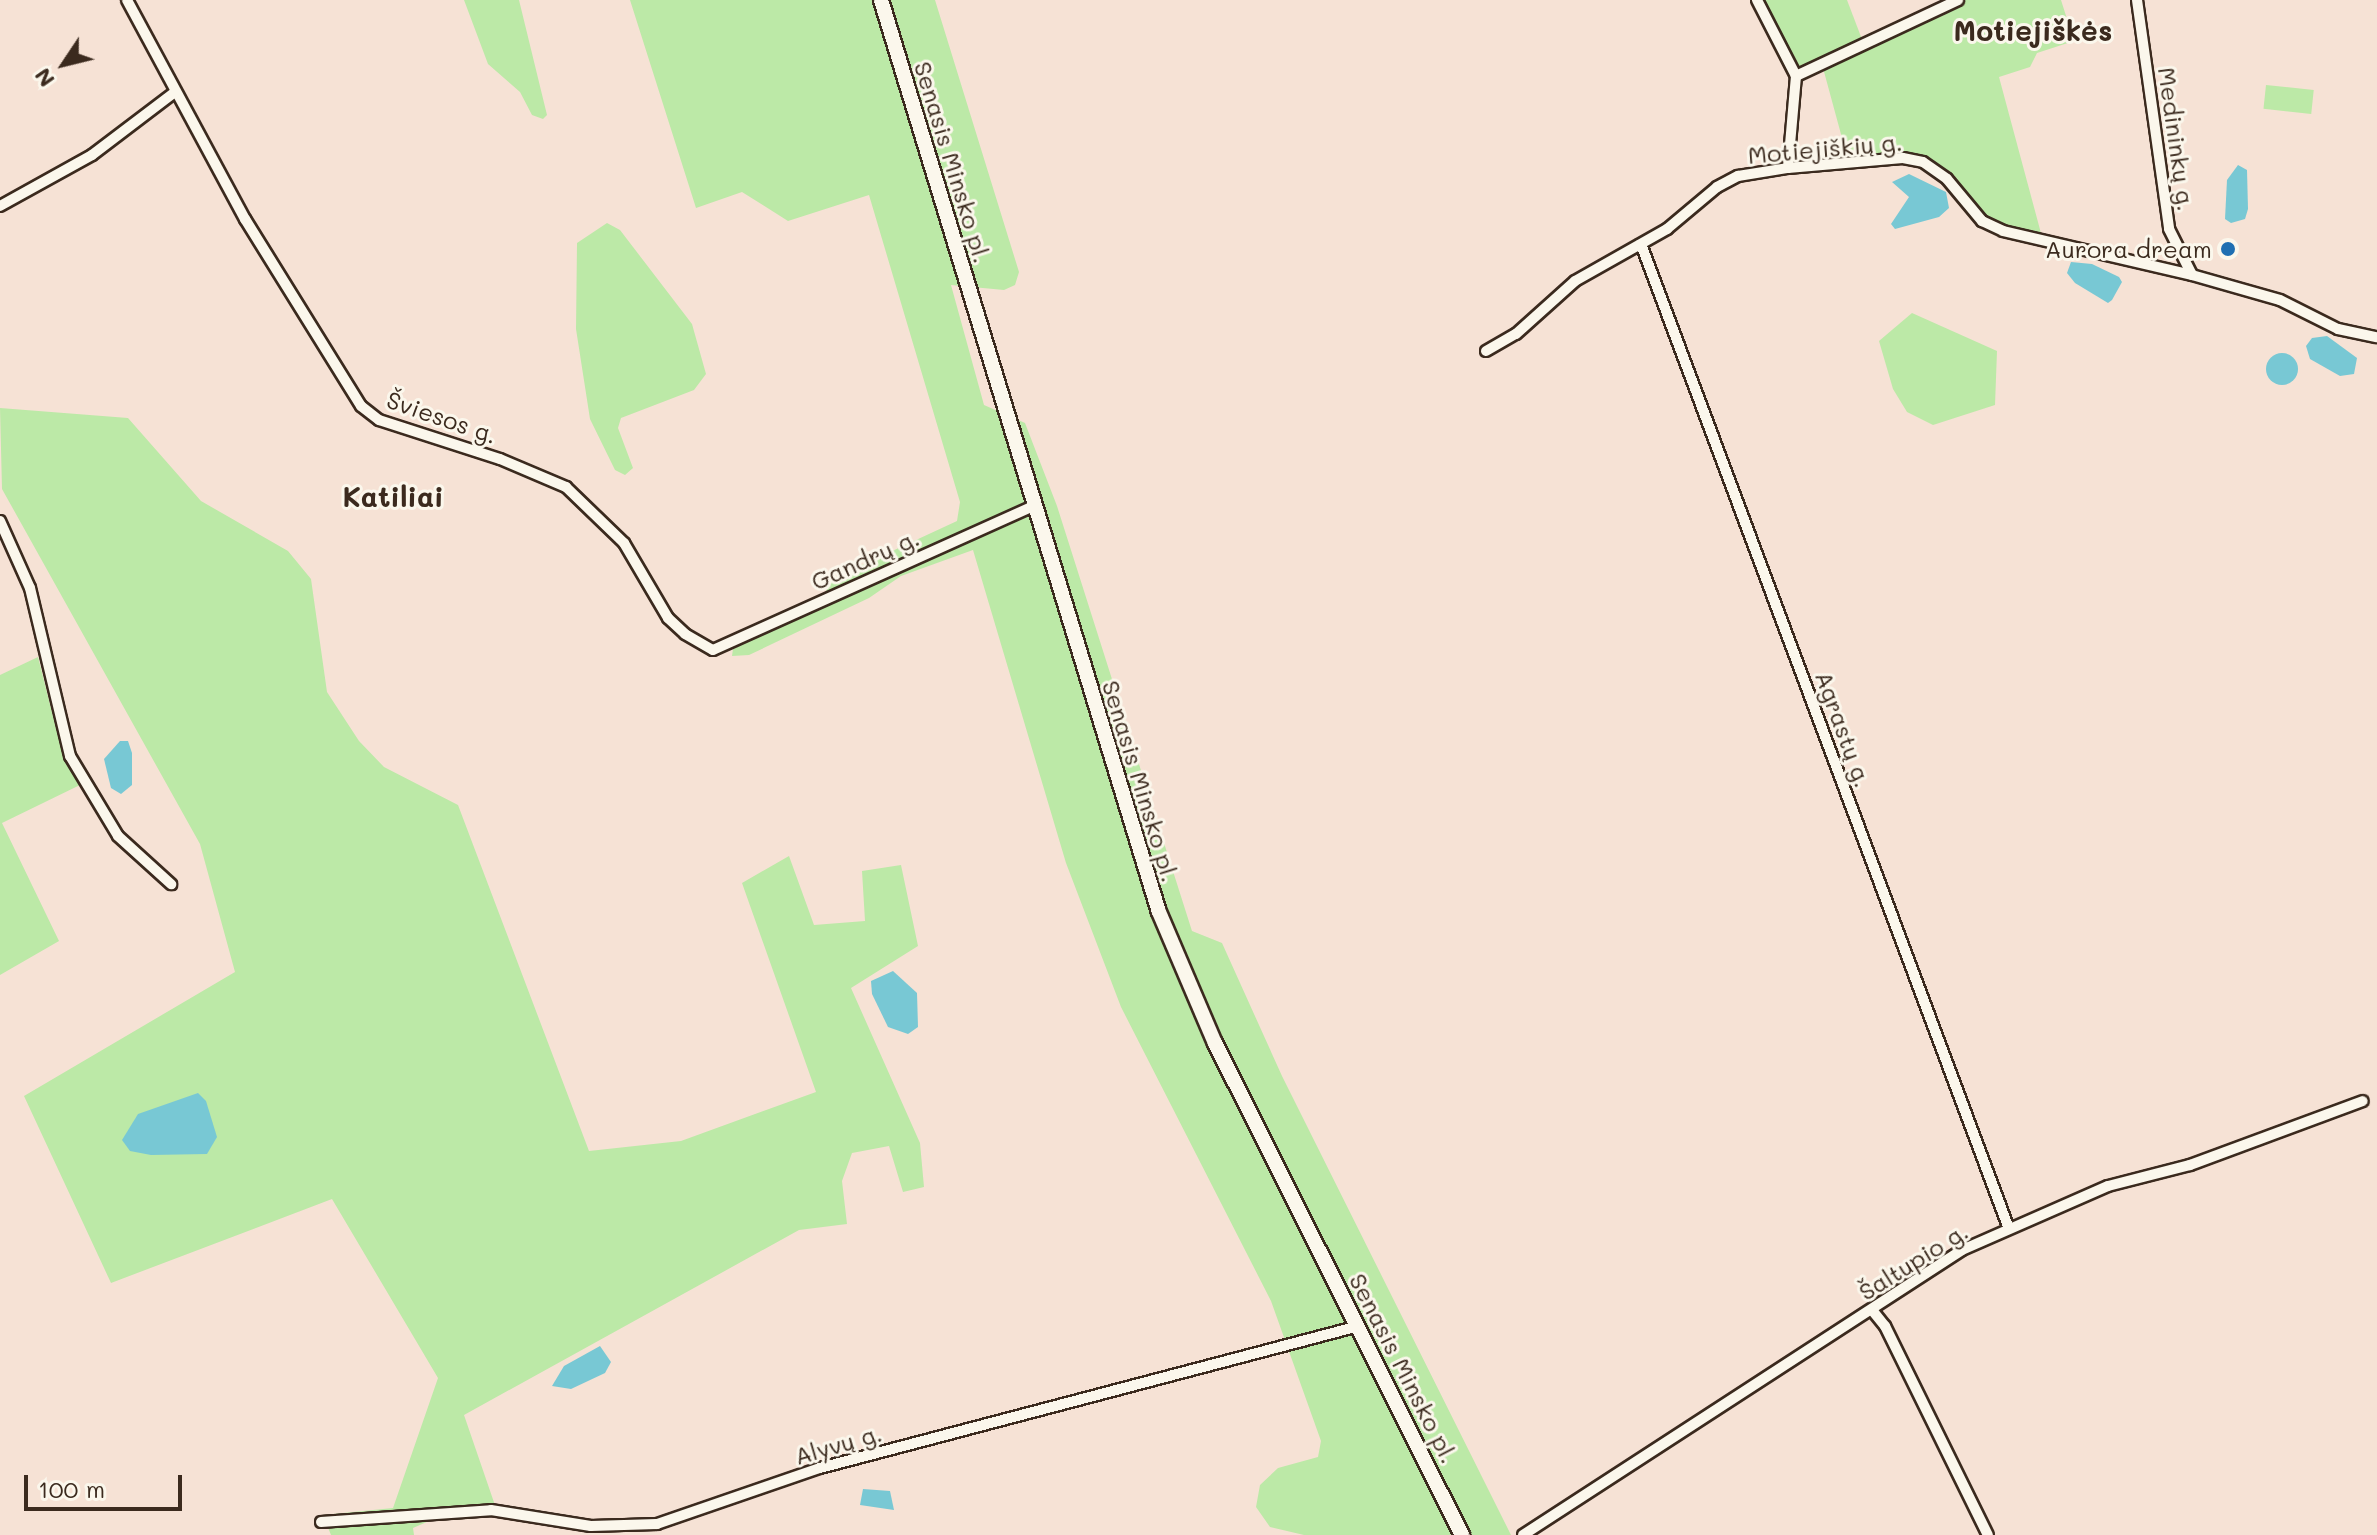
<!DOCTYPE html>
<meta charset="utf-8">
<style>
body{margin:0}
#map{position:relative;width:2377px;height:1535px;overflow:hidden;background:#f6e2d5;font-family:Mali,sans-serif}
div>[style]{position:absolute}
.green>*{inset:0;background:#bce9a7;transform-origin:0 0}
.water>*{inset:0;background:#78c8d4}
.round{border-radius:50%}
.roads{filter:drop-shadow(2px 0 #3b2a1e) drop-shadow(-2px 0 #3b2a1e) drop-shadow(0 2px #3b2a1e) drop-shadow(0 -2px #3b2a1e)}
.street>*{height:10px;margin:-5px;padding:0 5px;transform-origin:5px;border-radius:5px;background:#fbf7ec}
.secondary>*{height:14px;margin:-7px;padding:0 7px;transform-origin:7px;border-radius:7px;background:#fbf7ec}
.dots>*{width:22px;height:22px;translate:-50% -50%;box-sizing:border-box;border:4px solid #fbf7ec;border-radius:50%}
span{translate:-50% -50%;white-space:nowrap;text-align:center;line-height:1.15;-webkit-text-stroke:6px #fbf7ec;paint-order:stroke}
.street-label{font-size:24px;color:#3b2a1e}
.poi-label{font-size:24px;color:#3b2a1e}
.right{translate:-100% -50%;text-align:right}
.quarter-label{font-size:28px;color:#3b2a1e;font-weight:700}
.north{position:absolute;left:24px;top:24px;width:80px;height:80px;-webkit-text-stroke:6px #fbf7ec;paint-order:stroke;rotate:235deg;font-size:22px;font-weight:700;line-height:32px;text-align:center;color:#3b2a1e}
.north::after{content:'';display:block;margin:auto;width:28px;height:36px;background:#3b2a1e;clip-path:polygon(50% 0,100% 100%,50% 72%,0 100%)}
.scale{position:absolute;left:24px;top:1475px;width:158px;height:36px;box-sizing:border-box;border:4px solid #3b2a1e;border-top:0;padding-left:10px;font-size:24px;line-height:28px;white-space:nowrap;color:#3b2a1e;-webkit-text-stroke:6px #fbf7ec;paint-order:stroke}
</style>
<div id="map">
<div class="green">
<div style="clip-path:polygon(464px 0,519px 0,547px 115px,543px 119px,532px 115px,520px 92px,488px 64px)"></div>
<div style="clip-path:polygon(630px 0,935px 0,1019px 272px,1015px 285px,1004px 290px,951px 285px,984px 405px,1025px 423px,1057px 506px,1192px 931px,1222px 943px,1282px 1076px,1511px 1535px,1304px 1535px,1270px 1527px,1256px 1507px,1260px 1485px,1278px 1468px,1318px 1457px,1321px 1441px,1271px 1301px,1121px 1007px,1066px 863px,973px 550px,901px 576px,869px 598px,749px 655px,732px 656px,733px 649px,816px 607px,834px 578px,957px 521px,960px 502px,869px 195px,788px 221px,742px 192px,696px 208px)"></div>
<div style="clip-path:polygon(1761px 0,1847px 0,1863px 42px,1800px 70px)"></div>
<div style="clip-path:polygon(1960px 0,2061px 0,2074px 41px,2037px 53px,2030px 67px,1999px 77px,2042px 237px,1994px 223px,1933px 163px,1848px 160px,1823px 68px)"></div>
<div style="left:2266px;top:85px;width:48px;height:24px;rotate:6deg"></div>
<div style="clip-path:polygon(607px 223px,620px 230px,692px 324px,706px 374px,694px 390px,621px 418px,618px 428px,633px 468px,625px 475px,615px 470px,590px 419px,576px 329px,577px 243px)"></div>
<div style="clip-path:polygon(1912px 313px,1997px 351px,1995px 405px,1933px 425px,1907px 412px,1893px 389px,1879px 341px)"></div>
<div style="clip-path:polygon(0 408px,128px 418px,201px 501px,288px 551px,311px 579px,327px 692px,359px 741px,384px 767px,458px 805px,589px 1151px,681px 1141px,816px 1092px,742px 883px,789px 856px,814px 925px,865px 921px,862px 871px,901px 865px,918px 946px,851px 988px,920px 1143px,924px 1187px,903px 1192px,889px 1146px,852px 1153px,842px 1181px,847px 1224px,799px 1230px,464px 1415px,498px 1514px,429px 1521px,413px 1528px,414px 1535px,331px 1535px,323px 1515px,393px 1508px,438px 1378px,332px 1199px,111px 1283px,24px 1096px,235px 972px,200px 844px,2px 489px)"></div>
<div style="clip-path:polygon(38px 657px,58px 736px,80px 785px,2px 823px,59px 941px,0 975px,0 675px)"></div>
</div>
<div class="water">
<div style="clip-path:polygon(2238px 165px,2247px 170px,2248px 209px,2245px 219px,2231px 223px,2225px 219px,2227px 180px)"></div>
<div style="clip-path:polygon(1909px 174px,1946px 192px,1949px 208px,1939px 217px,1895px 229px,1891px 224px,1909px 197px,1892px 182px)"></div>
<div style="clip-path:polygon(2071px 262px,2092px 264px,2119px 277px,2122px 282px,2112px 300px,2108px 303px,2075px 283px,2067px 273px)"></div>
<div style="clip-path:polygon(2327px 336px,2357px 358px,2354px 374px,2340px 376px,2310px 359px,2306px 346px,2312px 338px)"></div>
<div class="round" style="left:2266px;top:353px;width:32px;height:32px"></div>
<div style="clip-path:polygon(120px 741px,128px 741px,132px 753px,132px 785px,121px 794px,111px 788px,104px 759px)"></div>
<div style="clip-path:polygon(893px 971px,917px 993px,918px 1027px,908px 1034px,888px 1027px,872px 994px,871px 981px)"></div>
<div style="clip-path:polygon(198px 1093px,206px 1101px,217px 1137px,207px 1154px,151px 1155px,130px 1151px,122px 1140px,138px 1114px)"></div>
<div style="clip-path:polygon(600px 1346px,611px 1362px,605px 1373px,571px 1389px,552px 1386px,564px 1366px)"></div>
<div style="clip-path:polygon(863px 1489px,890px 1491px,894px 1510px,860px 1505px)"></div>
</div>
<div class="roads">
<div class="street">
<div style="left:127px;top:0;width:249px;rotate:61.7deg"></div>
<div style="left:245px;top:219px;width:220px;rotate:58.2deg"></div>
<div style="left:361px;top:406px;width:23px;rotate:38deg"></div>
<div style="left:379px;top:420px;width:127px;rotate:17.9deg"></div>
<div style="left:500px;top:459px;width:72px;rotate:23deg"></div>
<div style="left:566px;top:487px;width:81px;rotate:44deg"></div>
<div style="left:624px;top:543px;width:87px;rotate:59.6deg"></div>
<div style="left:668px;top:618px;width:23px;rotate:43deg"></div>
<div style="left:685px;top:634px;width:32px;rotate:30deg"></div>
<div style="left:713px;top:650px;width:352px;rotate:-24.2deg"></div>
<div style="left:1757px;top:0;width:85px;rotate:62.8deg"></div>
<div style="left:1796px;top:76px;width:92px;rotate:95deg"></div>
<div style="left:2137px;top:0;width:231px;rotate:82deg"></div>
<div style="left:2169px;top:229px;width:51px;rotate:63.4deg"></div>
<div style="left:2192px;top:275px;width:91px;rotate:15.9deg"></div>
<div style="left:2280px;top:300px;width:65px;rotate:26.6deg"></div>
<div style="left:2338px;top:329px;width:40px;rotate:12deg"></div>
<div style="left:1796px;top:76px;width:179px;rotate:-25.1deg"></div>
<div style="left:0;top:206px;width:105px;rotate:-29deg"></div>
<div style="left:92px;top:155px;width:104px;rotate:-37.2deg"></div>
<div style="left:1641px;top:244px;width:1051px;rotate:69.51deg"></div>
<div style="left:1486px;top:351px;width:34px;rotate:-30deg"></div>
<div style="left:1516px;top:334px;width:79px;rotate:-41.9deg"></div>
<div style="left:1575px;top:281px;width:106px;rotate:-29.5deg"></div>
<div style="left:1667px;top:229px;width:65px;rotate:-40deg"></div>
<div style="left:1717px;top:187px;width:24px;rotate:-28deg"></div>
<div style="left:1738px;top:176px;width:51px;rotate:-9.1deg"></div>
<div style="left:1788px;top:168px;width:115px;rotate:-5deg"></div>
<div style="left:1903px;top:158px;width:20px;rotate:11deg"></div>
<div style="left:1923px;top:162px;width:29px;rotate:35deg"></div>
<div style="left:1947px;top:179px;width:55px;rotate:50.2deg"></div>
<div style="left:1982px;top:221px;width:23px;rotate:25deg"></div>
<div style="left:2003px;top:231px;width:194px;rotate:13.1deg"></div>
<div style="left:0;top:521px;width:73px;rotate:65.9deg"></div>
<div style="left:30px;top:588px;width:173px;rotate:76.6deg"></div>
<div style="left:70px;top:756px;width:93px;rotate:59deg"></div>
<div style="left:118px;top:836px;width:72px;rotate:42.2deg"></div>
<div style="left:1872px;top:1310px;width:21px;rotate:51deg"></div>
<div style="left:1885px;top:1326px;width:233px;rotate:63.8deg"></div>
<div style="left:321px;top:1522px;width:170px;rotate:-4deg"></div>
<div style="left:491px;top:1510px;width:101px;rotate:9.1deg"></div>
<div style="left:591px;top:1526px;width:66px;rotate:-1.7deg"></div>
<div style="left:657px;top:1524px;width:172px;rotate:-19deg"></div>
<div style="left:820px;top:1468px;width:557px;rotate:-14.76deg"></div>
<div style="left:1523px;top:1535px;width:523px;rotate:-32.99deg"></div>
<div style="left:1962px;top:1250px;width:159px;rotate:-23.7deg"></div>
<div style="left:2108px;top:1186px;width:85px;rotate:-14.4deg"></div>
<div style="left:2190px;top:1165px;width:184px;rotate:-20.3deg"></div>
</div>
<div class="secondary">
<div style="left:881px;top:0;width:953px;rotate:73.05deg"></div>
<div style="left:1159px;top:912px;width:142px;rotate:66.9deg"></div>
<div style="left:1215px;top:1043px;width:551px;rotate:63.34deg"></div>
</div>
</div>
<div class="dots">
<div style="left:2228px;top:249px;background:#1f6fb2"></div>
</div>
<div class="street-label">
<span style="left:2177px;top:139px;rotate:82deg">Medininkų g.</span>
<span style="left:1825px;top:148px;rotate:-5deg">Motiejiškių g.</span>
<span style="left:953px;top:162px;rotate:73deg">Senasis Minsko pl.</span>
<span style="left:442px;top:417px;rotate:19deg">Šviesos g.</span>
<span style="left:865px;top:559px;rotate:-24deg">Gandrų g.</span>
<span style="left:1844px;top:729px;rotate:70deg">Agrastų g.</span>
<span style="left:1141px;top:781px;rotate:73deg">Senasis Minsko pl.</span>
<span style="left:1913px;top:1261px;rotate:-32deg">Šaltupio g.</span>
<span style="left:1404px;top:1368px;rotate:63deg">Senasis Minsko pl.</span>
<span style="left:838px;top:1444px;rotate:-16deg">Alyvų g.</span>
</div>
<div class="poi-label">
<span class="right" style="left:2212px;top:249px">Aurora dream</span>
</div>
<div class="quarter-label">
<span style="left:2033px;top:30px">Motiejiškės</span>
<span style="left:393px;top:496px">Katiliai</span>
</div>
<div class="north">N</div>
<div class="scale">100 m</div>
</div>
